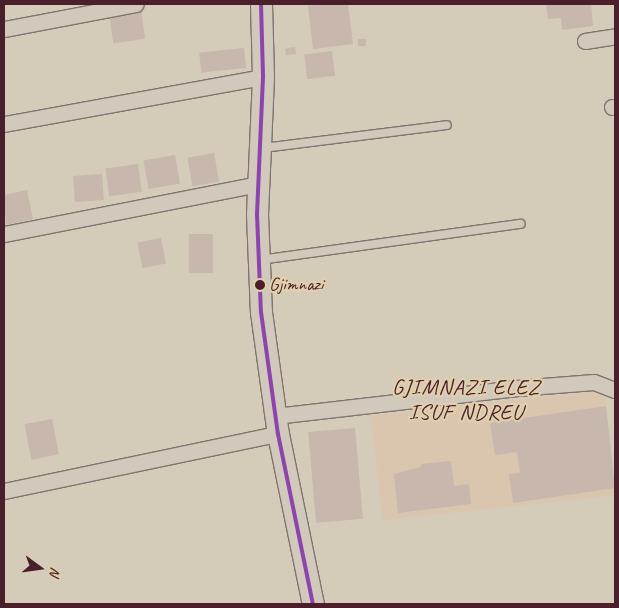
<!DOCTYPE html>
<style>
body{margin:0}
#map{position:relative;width:619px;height:608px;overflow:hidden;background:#d4cbb8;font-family:Caveat,sans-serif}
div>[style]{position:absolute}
.built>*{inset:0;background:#dac6ae;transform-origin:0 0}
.building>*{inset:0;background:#c7b7ad;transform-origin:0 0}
.roads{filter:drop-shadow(1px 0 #80746e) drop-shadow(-1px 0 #80746e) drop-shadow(0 1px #80746e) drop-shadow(0 -1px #80746e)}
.service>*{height:8px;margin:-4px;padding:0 4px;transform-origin:4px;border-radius:4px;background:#d0c9bc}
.minor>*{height:15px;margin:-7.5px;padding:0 7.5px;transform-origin:7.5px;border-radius:7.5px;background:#d0c9bc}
.secondary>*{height:21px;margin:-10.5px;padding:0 10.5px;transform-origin:10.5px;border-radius:10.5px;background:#d0c9bc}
.bus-1>*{height:4px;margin:-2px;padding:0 2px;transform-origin:2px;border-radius:2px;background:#8e44ad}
.dots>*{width:14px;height:14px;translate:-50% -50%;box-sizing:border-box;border:2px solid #e0cfac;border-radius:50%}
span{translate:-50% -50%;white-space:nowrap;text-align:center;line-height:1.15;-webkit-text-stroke:4.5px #e0cfac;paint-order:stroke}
.bus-label{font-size:19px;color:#4a1f2b}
.left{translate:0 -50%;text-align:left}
.quarter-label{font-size:22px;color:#4a1f2b;letter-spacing:1px}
.frame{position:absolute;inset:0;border:5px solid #4a1f2b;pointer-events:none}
.north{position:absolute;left:15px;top:543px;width:50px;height:50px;-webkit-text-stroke:4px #e0cfac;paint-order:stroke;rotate:104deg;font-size:14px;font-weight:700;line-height:20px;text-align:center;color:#4a1f2b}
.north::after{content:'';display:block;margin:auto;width:18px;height:22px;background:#4a1f2b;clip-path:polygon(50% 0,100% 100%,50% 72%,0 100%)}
</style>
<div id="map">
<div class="built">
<div style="left:604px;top:391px;width:105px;height:234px;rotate:84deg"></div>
</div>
<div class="building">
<div style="clip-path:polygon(324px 4px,348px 4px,353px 44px,313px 49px,308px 6px)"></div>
<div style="clip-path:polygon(546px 4px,591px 4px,593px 26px,562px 30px,561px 18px,548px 19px)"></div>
<div style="left:141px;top:10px;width:29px;height:32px;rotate:82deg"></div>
<div style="left:358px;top:39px;width:8px;height:7px"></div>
<div style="left:295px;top:47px;width:7px;height:10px;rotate:82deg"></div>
<div style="left:244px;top:48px;width:20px;height:45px;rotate:84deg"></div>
<div style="left:332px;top:51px;width:25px;height:28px;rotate:83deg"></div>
<div style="left:214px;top:153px;width:29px;height:27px;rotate:80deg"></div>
<div style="left:175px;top:155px;width:29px;height:32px;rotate:80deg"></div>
<div style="left:138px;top:164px;width:28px;height:33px;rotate:82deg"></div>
<div style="left:102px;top:174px;width:26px;height:29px;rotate:86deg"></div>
<div style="clip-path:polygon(27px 190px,33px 219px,6px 225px,4px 195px)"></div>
<div style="left:189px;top:234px;width:24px;height:39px"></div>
<div style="left:161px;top:238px;width:26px;height:24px;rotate:79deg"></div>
<div style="clip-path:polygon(606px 406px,615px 488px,513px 503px,509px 474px,520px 473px,517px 452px,495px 455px,490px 423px)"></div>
<div style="left:52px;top:419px;width:36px;height:28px;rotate:79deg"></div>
<div style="left:355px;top:428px;width:91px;height:47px;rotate:85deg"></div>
<div style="clip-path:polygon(451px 461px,454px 486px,469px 484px,471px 504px,398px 513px,394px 474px,421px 467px,421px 464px)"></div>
</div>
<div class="roads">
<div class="service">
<div style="left:263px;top:148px;width:185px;rotate:-7.1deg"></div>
<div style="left:260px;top:260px;width:263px;rotate:-7.9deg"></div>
</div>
<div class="minor">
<div style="left:4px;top:29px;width:134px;rotate:-10.7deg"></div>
<div style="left:585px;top:41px;width:30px;rotate:-9deg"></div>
<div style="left:612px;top:107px;width:3px"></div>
<div style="left:4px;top:124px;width:263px;rotate:-10.3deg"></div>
<div style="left:4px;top:234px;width:259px;rotate:-11.1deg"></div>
<div style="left:275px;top:416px;width:244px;rotate:-6.6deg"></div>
<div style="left:517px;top:388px;width:77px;rotate:-4.5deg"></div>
<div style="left:594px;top:382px;width:22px;rotate:21deg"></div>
<div style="left:4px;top:491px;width:280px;rotate:-11.8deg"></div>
</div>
<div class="secondary">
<div style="left:261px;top:4px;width:73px;rotate:88.4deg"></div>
<div style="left:263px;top:77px;width:137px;rotate:92.5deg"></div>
<div style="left:257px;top:214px;width:98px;rotate:87.7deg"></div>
<div style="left:261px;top:312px;width:123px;rotate:82.1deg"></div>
<div style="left:278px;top:434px;width:174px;rotate:78.4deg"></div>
</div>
</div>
<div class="bus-1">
<div style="left:261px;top:4px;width:73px;rotate:88.4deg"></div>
<div style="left:263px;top:77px;width:137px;rotate:92.5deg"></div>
<div style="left:257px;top:214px;width:98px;rotate:87.7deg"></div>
<div style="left:261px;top:312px;width:123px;rotate:82.1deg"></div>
<div style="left:278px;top:434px;width:174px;rotate:78.4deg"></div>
</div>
<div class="dots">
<div style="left:260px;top:285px;background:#4a1f2b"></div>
</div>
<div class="bus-label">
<span class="left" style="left:269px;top:285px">Gjimnazi</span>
</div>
<div class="quarter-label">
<span style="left:466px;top:400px">GJIMNAZI ELEZ<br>ISUF NDREU</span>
</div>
<div class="frame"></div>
<div class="north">N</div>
</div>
